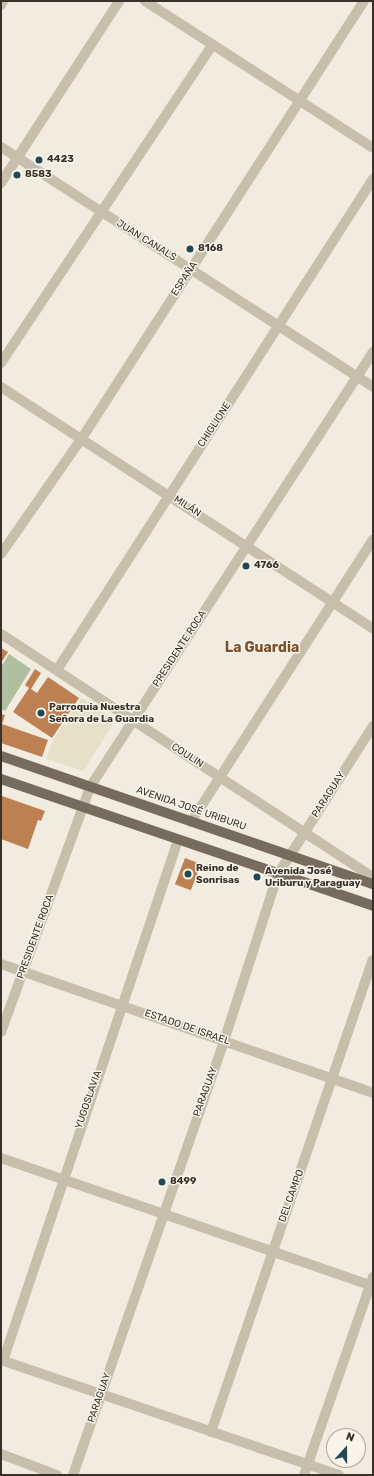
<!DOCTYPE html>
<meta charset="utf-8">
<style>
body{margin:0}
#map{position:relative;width:374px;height:1476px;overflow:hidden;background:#f1ecdf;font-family:Rubik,sans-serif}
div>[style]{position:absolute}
.green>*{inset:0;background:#afbfa0}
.plaza>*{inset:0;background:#e7e0c8}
.building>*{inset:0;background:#bc8052;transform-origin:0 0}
.minor>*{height:10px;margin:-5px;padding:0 5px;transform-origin:5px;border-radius:5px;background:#c8beac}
.major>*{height:10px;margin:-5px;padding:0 5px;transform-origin:5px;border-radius:5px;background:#776b5d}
.dots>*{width:11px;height:11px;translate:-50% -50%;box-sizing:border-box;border:2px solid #f9f5eb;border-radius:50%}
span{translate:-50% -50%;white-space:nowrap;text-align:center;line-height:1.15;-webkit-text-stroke:3px #f9f5eb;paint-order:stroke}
.poi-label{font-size:10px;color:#37312a;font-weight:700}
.left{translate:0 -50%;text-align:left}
.street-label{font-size:10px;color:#37312a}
.district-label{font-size:14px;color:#7f4f2a;font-weight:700}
.frame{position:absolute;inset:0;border:2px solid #37312a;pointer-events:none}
.north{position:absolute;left:326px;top:1428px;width:40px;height:40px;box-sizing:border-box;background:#f9f5eb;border:1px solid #aba79e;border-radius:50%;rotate:21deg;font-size:11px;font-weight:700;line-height:16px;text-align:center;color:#37312a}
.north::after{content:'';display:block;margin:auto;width:14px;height:18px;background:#234855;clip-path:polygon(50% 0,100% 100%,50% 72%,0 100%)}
</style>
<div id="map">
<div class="green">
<div style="clip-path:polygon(9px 654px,31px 669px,5px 711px,1px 709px,1px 667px)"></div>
</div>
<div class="plaza">
<div style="clip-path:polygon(82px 698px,109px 716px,112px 726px,83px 771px,46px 759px,53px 740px)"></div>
</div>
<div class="building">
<div style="clip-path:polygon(1px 648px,8px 652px,1px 663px)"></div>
<div style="clip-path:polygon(35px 669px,41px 673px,31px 689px,37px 693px,48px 677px,79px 698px,52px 738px,13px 712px,29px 688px,25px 685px)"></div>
<div style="clip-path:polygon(1px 714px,5px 715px,2px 724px,48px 740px,42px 757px,1px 743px)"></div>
<div style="clip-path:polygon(2px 796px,45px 811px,41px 821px,38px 820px,28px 849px,1px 839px)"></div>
<div style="left:185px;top:858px;width:17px;height:28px;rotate:21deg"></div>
</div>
<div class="minor">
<div style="left:145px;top:1px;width:271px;rotate:32.8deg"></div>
<div style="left:1px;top:5px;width:4px;rotate:-63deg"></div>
<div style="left:1px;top:147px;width:443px;rotate:32.8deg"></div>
<div style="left:1px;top:183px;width:217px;rotate:-57deg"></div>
<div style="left:1px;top:363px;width:381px;rotate:-56.4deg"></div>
<div style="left:1px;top:387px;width:444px;rotate:33deg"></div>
<div style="left:1px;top:554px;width:141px;rotate:-55.1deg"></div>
<div style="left:82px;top:438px;width:520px;rotate:-57.17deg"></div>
<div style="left:1px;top:634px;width:444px;rotate:33.2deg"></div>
<div style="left:57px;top:670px;width:584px;rotate:-57.24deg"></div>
<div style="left:191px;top:822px;width:336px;rotate:-57.2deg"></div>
<div style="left:1px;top:964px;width:394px;rotate:19.1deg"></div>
<div style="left:1px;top:1032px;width:261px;rotate:-70deg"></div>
<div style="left:90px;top:787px;width:519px;rotate:-56.95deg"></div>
<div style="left:1px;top:1158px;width:393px;rotate:19deg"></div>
<div style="left:1px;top:1360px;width:357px;rotate:18.8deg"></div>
<div style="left:3px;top:1361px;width:550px;rotate:-71.43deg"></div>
<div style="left:211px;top:1432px;width:499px;rotate:-71.1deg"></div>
<div style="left:1px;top:1454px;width:60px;rotate:20.6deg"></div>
<div style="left:73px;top:1475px;width:460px;rotate:-70.8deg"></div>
<div style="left:224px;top:1041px;width:176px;rotate:-72.1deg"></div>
<div style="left:278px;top:874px;width:176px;rotate:-57.3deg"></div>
<div style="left:304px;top:1475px;width:210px;rotate:-70.8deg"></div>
</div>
<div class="major">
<div style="left:1px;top:756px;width:393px;rotate:19deg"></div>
<div style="left:1px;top:779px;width:393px;rotate:18.8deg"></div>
</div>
<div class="dots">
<div style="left:39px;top:160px;background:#234855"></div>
<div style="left:17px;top:175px;background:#234855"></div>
<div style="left:190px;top:249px;background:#234855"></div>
<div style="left:246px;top:566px;background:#234855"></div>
<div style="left:41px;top:713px;background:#234855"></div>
<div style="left:188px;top:874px;background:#234855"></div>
<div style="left:257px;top:877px;background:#234855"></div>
<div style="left:162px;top:1182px;background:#234855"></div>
</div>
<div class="poi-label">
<span class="left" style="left:47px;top:160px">4423</span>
<span class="left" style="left:25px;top:175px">8583</span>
<span class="left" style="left:198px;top:249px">8168</span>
<span class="left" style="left:254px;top:566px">4766</span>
<span class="left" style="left:49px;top:713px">Parroquia Nuestra<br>Señora de La Guardia</span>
<span class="left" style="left:196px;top:874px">Reino de<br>Sonrisas</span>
<span class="left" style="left:265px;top:877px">Avenida José<br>Uriburu y Paraguay</span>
<span class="left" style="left:170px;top:1182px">8499</span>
</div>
<div class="street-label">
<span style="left:146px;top:241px;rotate:32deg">JUAN CANALS</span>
<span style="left:185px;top:279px;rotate:-57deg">ESPAÑA</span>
<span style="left:215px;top:425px;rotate:-57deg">CHIGLIONE</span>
<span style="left:187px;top:507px;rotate:33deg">MILÁN</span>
<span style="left:180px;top:649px;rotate:-57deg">PRESIDENTE ROCA</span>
<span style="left:187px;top:756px;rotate:33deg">COULIN</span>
<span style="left:329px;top:795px;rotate:-57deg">PARAGUAY</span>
<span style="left:191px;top:809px;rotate:19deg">AVENIDA JOSÉ URIBURU</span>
<span style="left:36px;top:937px;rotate:-70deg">PRESIDENTE ROCA</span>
<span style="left:187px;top:1028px;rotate:19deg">ESTADO DE ISRAEL</span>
<span style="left:206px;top:1092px;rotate:-70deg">PARAGUAY</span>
<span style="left:89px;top:1100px;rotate:-71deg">YUGOSLAVIA</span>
<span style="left:292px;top:1196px;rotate:-70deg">DEL CAMPO</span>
<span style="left:100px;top:1398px;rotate:-71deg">PARAGUAY</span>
</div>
<div class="district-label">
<span style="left:262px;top:648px">La Guardia</span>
</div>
<div class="frame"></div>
<div class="north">N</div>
</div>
